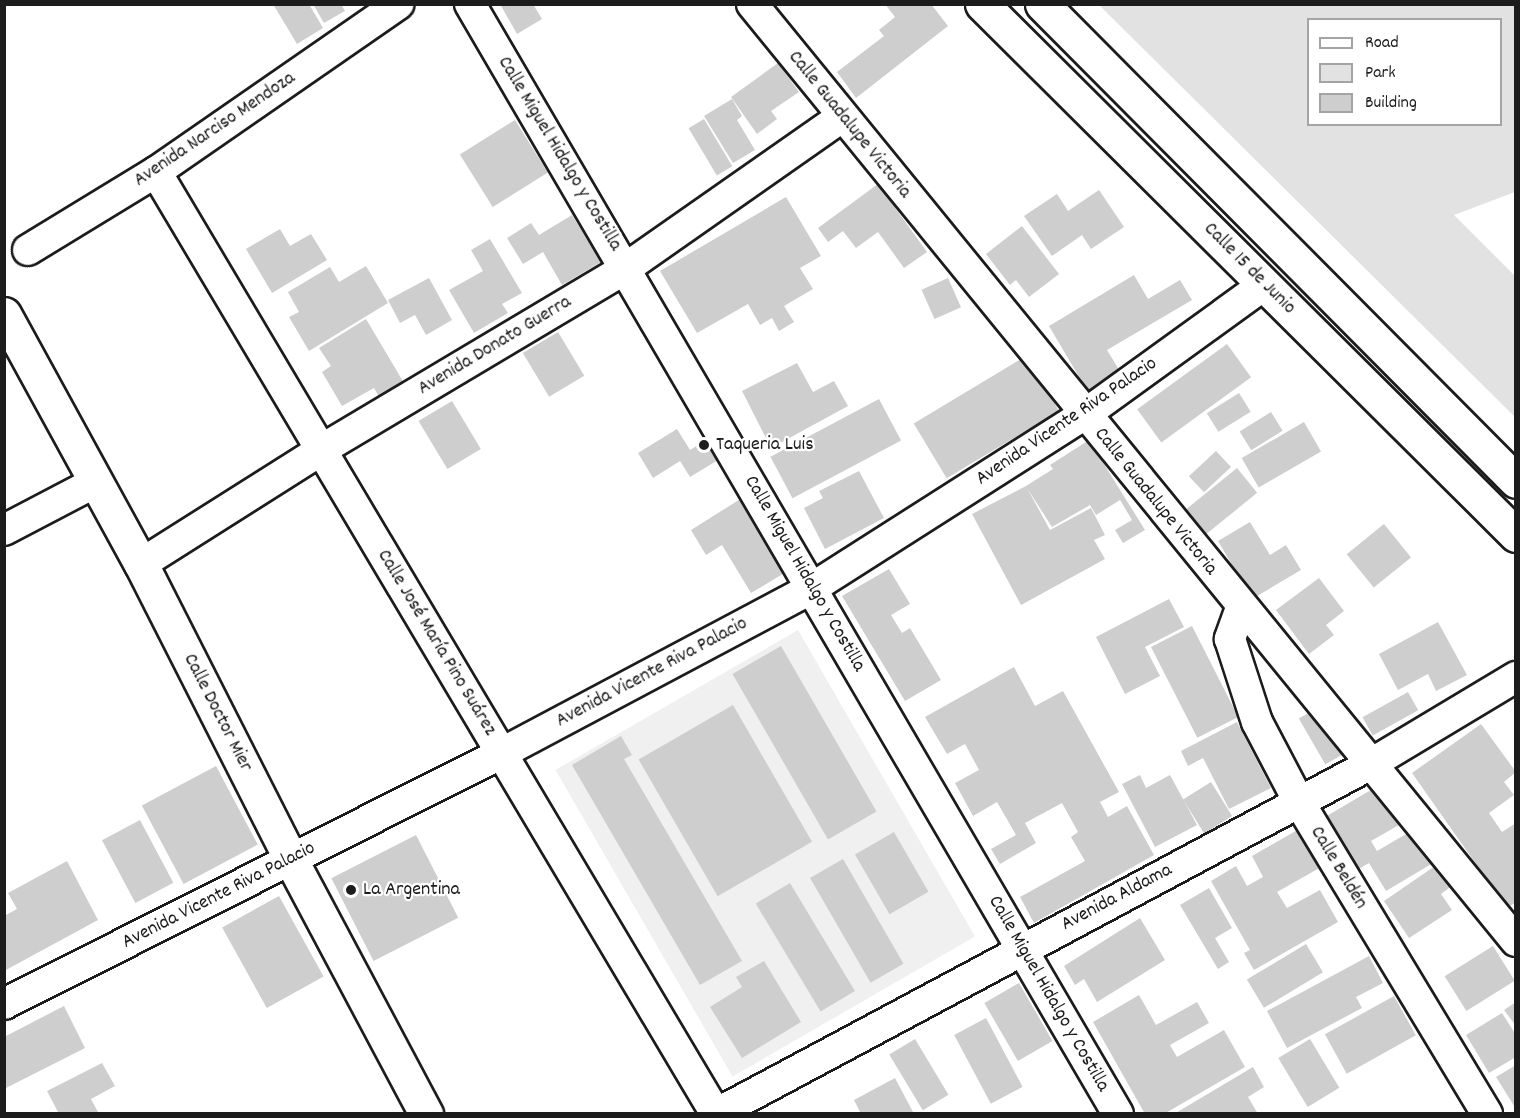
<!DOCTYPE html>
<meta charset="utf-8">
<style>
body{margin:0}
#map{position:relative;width:1520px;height:1118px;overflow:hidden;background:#fff;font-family:Dekko,sans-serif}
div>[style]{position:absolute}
.built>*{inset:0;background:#f0f0f0;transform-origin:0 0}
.green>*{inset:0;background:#e2e2e2}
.building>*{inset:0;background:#cecece;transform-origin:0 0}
.roads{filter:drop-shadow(2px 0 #1c1c1c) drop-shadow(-2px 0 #1c1c1c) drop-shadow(0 2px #1c1c1c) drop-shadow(0 -2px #1c1c1c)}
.minor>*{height:30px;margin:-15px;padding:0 15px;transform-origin:15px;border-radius:15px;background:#fff}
.major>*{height:33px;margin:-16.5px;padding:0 16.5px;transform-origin:16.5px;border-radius:16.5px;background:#fff}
.dots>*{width:16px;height:16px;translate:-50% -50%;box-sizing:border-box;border:3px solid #fff;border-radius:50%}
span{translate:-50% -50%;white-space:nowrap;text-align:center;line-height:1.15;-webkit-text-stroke:4.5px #fff;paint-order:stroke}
.street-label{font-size:20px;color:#1c1c1c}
.poi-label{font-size:20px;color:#1c1c1c}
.left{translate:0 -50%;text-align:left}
.frame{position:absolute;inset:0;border:6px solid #1c1c1c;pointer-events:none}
.legend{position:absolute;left:1307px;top:18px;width:195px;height:108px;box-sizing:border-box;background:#fff;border:2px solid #a4a4a4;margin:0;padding:8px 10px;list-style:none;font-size:18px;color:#1c1c1c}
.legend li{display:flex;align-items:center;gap:12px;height:30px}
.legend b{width:30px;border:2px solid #a4a4a4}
</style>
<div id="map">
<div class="built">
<div style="left:798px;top:630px;width:354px;height:280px;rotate:60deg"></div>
</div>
<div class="green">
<div style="clip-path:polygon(evenodd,1099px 5px,1515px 5px,1515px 192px,1454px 215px,1515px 276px,1515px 417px,1099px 5px,1308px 20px,1500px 20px,1500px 124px,1308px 124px,1308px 20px)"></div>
</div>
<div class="building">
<div style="clip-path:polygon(273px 4px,309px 4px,323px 28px,297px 44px)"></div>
<div style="clip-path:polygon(313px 4px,341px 4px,345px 11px,324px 23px)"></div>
<div style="clip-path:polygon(500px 4px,533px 4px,542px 19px,517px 34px)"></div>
<div style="clip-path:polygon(885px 4px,931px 4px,948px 26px,856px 98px,837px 72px,884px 36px,879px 30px,895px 17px)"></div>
<div style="clip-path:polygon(778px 63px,799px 92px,771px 111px,777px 119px,757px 134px,731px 97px)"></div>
<div style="clip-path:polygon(732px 99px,742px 116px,737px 120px,755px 150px,733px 163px,704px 116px)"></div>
<div style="left:704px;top:119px;width:55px;height:18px;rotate:59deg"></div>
<div style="left:515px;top:120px;width:62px;height:65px;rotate:58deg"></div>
<div style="clip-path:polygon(878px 184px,927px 252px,904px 268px,878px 232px,856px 248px,843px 231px,828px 242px,818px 228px)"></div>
<div style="clip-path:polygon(1099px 190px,1124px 227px,1091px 249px,1082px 235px,1052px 256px,1024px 216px,1057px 194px,1068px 211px)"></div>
<div style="clip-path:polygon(786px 197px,821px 256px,800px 268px,813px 289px,784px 306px,794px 322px,779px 331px,772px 318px,760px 325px,748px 304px,697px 333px,660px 271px)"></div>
<div style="clip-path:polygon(572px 215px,601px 262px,562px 285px,543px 252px,523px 264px,507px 238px,531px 223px,539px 235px)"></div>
<div style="clip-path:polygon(1022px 226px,1059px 274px,1029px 297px,1016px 280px,1010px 285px,986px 254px)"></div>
<div style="clip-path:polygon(280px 229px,290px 246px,311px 234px,327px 260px,272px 293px,246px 249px)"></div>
<div style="clip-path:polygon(490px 239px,522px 293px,502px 304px,508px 313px,474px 333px,449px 290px,483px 271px,471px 250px)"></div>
<div style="clip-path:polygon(366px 266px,388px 303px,309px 351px,289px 317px,299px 312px,288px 292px,330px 267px,339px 282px)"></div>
<div style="clip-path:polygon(1134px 275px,1148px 299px,1180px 280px,1192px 300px,1107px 350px,1121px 373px,1088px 392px,1049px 326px)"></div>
<div style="clip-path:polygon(429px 278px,452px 320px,426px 335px,415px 315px,400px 323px,388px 300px)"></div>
<div style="left:948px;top:278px;width:32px;height:29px;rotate:66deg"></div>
<div style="clip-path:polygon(366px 319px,404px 383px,379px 397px,374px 388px,342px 406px,322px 372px,331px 366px,319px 348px)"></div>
<div style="left:558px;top:332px;width:51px;height:41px;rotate:59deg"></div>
<div style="left:1227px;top:344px;width:41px;height:111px;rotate:54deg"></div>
<div style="left:1026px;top:356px;width:64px;height:131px;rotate:59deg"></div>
<div style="clip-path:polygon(797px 363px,813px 392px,834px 381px,848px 406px,771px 448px,742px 391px)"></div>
<div style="left:1239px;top:393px;width:22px;height:38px;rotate:58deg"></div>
<div style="left:879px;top:399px;width:47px;height:123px;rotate:62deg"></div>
<div style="left:452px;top:401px;width:56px;height:39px;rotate:59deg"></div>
<div style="left:1271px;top:412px;width:22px;height:37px;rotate:58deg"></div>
<div style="left:1304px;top:422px;width:34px;height:72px;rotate:60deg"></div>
<div style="clip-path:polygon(677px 429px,690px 450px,706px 440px,718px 460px,690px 477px,680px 461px,653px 478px,638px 453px)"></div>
<div style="clip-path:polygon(1089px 440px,1145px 530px,1123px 543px,1115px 530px,1132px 520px,1120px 500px,1096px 515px,1090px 505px,1052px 527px,1027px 488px,1050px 530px,1091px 508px,1105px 535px,1094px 540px,1105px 559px,1021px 605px,972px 514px,1026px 486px,1053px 469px,1050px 465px)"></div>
<div style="left:1216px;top:451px;width:22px;height:37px;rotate:47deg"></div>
<div style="left:1237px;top:468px;width:32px;height:65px;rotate:51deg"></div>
<div style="clip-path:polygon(859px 471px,884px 518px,825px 549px,804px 508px,823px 498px,819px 491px)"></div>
<div style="clip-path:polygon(742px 498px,786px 572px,751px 593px,722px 545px,706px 555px,691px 530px)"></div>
<div style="clip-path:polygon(1250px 522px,1270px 555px,1286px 545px,1301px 570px,1252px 599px,1218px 541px)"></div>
<div style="left:1384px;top:524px;width:43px;height:48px;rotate:51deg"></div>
<div style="clip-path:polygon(889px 569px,910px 604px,891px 615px,902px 633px,910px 628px,941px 680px,905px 701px,842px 596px)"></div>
<div style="clip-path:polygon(1319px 578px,1344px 611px,1326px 625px,1334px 635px,1309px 654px,1276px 610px)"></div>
<div style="clip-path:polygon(1169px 599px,1184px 627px,1145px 647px,1160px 676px,1125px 694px,1096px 637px)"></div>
<div style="clip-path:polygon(1438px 622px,1467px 675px,1436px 691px,1428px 674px,1398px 690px,1379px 654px)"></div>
<div style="left:1192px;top:626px;width:102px;height:46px;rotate:63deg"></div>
<div style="left:781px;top:646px;width:191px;height:56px;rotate:60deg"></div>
<div style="clip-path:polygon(1014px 667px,1035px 706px,1063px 691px,1119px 792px,1100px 802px,1108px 817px,1127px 806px,1154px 855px,1034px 923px,1020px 897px,1085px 861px,1071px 837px,1078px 832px,1062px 803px,1025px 823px,1036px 843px,1000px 864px,991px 849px,1016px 835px,997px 802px,973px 816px,955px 783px,979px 770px,965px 744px,947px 754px,925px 717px)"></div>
<div style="left:1408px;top:692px;width:21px;height:52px;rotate:61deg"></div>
<div style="left:733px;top:705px;width:158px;height:109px;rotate:60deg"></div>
<div style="left:1317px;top:708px;width:53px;height:21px;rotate:60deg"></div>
<div style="clip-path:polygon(1237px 722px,1271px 788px,1229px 809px,1203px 758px,1188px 766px,1181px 751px)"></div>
<div style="clip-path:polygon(1481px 724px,1516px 772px,1504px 782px,1514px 795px,1489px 813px,1502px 832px,1516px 823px,1516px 902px,1507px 908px,1412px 773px)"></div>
<div style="clip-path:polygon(621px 736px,632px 755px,624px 759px,742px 961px,700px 985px,572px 765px)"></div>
<div style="left:216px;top:766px;width:89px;height:84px;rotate:62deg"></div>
<div style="clip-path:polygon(1140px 775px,1146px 788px,1170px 775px,1197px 825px,1155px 847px,1122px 784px)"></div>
<div style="left:1211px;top:782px;width:40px;height:33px;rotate:58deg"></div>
<div style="clip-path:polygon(1376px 787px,1399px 825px,1371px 841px,1377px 851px,1413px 830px,1433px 863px,1386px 891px,1369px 863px,1357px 870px,1325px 817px)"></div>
<div style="left:140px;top:820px;width:71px;height:43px;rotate:62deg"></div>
<div style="clip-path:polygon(1301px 828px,1323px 866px,1277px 892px,1287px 908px,1320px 890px,1338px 922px,1254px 970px,1244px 953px,1250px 950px,1211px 881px,1236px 866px,1247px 886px,1263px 877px,1252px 856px)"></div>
<div style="left:894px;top:832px;width:69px;height:45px;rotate:60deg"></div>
<div style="left:416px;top:835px;width:93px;height:95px;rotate:63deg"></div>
<div style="left:843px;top:859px;width:121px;height:38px;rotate:60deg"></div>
<div style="clip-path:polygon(67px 861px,98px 920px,4px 971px,4px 916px,17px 909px,8px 893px)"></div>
<div style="clip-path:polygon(1438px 864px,1453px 885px,1441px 894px,1452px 910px,1409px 938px,1384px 901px)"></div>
<div style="left:790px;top:883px;width:126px;height:40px;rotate:59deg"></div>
<div style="clip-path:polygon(1209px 888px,1232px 928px,1215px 938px,1229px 962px,1218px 969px,1180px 905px)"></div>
<div style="left:279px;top:896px;width:92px;height:65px;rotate:61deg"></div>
<div style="clip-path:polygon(1140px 918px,1165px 960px,1097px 1002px,1084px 979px,1075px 985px,1064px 966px)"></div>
<div style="left:1306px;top:944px;width:33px;height:69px;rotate:59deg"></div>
<div style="left:1493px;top:946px;width:41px;height:57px;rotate:58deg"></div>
<div style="clip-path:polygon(1369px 956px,1383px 983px,1356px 997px,1362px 1008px,1287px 1048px,1267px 1011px)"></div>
<div style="clip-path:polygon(764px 961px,801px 1022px,742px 1058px,710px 1007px,742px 987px,736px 977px)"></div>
<div style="left:1019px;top:983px;width:67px;height:40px;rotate:60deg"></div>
<div style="clip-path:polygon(1139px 995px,1156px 1025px,1197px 1002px,1209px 1023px,1170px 1045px,1177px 1057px,1224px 1030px,1245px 1067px,1164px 1114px,1145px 1114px,1093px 1022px)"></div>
<div style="left:1394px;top:996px;width:45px;height:79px;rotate:61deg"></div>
<div style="clip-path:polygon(1516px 1002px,1516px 1026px,1504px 1010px)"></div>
<div style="clip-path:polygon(64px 1006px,85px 1048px,4px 1089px,4px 1037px)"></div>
<div style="clip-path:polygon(1502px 1013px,1516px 1035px,1516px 1057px,1489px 1073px,1466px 1035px)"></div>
<div style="left:986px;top:1018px;width:78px;height:36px;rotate:62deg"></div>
<div style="left:915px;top:1039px;width:65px;height:30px;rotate:59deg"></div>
<div style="left:1310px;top:1039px;width:57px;height:37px;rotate:59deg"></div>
<div style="clip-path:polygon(102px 1063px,115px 1086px,91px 1099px,99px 1114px,59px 1114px,47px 1091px)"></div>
<div style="clip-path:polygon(1516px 1065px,1516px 1109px,1496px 1077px)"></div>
<div style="clip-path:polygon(1253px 1067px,1264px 1087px,1248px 1097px,1258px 1114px,1174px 1114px)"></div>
<div style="clip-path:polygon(895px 1078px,914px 1114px,861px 1114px,854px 1100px)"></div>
</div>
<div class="roads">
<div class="minor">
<div style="left:470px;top:4px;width:1285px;rotate:59.72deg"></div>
<div style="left:752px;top:4px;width:1209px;rotate:50.81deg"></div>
<div style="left:156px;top:172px;width:1096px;rotate:59.27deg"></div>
<div style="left:28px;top:250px;width:150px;rotate:-31.4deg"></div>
<div style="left:156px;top:172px;width:295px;rotate:-34.7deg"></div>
<div style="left:4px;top:530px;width:104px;rotate:-27.6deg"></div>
<div style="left:141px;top:564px;width:213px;rotate:-32.3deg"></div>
<div style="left:321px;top:450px;width:355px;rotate:-30.8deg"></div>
<div style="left:626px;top:268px;width:264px;rotate:-35deg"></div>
<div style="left:1241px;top:608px;width:33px;rotate:110deg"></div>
<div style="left:1230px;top:639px;width:87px;rotate:72deg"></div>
<div style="left:1257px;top:722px;width:90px;rotate:62.3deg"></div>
<div style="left:1299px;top:802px;width:364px;rotate:58.9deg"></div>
<div style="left:4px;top:1004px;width:558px;rotate:-26.75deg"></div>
<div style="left:502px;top:753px;width:351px;rotate:-28deg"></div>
<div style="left:812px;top:588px;width:322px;rotate:-32.5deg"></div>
<div style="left:1084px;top:415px;width:223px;rotate:-35.9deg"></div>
<div style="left:716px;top:1114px;width:743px;rotate:-28.12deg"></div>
<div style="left:1371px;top:764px;width:169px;rotate:-31deg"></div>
</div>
<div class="major">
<div style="left:982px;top:4px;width:753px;rotate:44.84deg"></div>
<div style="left:1042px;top:4px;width:672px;rotate:45.18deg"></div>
<div style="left:4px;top:314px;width:285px;rotate:61.3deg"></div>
<div style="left:141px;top:564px;width:332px;rotate:63.1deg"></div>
<div style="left:291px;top:860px;width:288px;rotate:62deg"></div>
</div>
</div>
<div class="dots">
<div style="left:704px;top:445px;background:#1c1c1c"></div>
<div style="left:351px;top:890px;background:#1c1c1c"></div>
</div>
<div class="street-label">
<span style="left:849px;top:125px;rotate:51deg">Calle Guadalupe Victoria</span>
<span style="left:215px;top:130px;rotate:-34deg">Avenida Narciso Mendoza</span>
<span style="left:559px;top:154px;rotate:59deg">Calle Miguel Hidalgo y Costilla</span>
<span style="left:1249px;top:269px;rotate:45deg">Calle 15 de Junio</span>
<span style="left:495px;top:346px;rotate:-31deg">Avenida Donato Guerra</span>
<span style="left:1067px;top:422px;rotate:-34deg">Avenida Vicente Riva Palacio</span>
<span style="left:1155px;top:502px;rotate:51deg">Calle Guadalupe Victoria</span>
<span style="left:804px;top:574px;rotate:60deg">Calle Miguel Hidalgo y Costilla</span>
<span style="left:436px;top:643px;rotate:59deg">Calle José María Pino Suárez</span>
<span style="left:652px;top:673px;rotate:-28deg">Avenida Vicente Riva Palacio</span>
<span style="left:217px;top:713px;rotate:63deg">Calle Doctor Mier</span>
<span style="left:1338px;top:868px;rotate:59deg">Calle Beldén</span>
<span style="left:219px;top:896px;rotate:-27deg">Avenida Vicente Riva Palacio</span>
<span style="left:1117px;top:898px;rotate:-28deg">Avenida Aldama</span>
<span style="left:1048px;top:994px;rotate:60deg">Calle Miguel Hidalgo y Costilla</span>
</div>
<div class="poi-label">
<span class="left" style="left:716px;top:445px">Taqueria Luis</span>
<span class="left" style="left:363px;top:890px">La Argentina</span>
</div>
<div class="frame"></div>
<ul class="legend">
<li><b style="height:8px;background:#fff"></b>Road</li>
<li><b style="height:16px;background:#e2e2e2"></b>Park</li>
<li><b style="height:16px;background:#cecece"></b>Building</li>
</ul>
</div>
